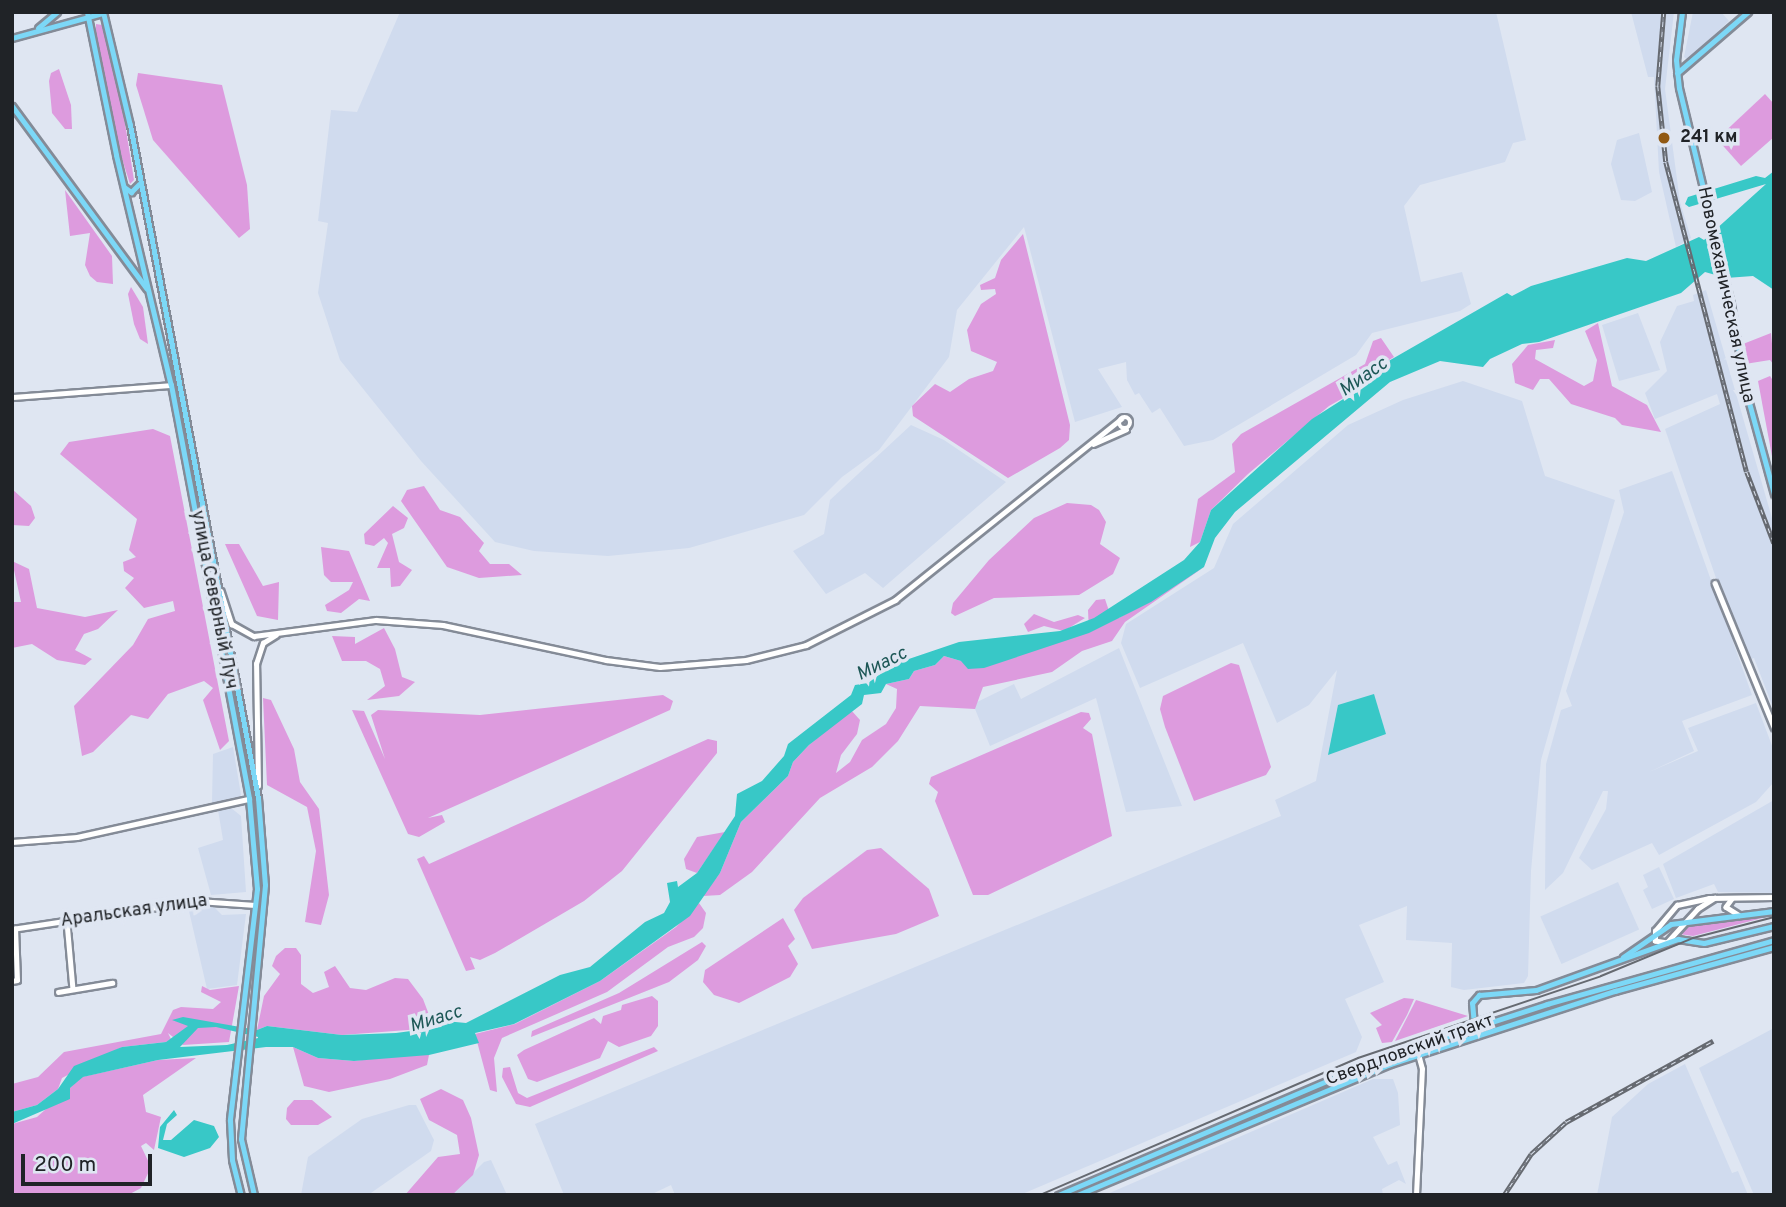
<!DOCTYPE html>
<meta charset="utf-8">
<style>
body{margin:0}
#map{position:relative;width:1786px;height:1207px;overflow:hidden;background:#dfe6f2;font-family:Overpass,sans-serif}
div>[style]{position:absolute}
.built>*{inset:0;background:#d0dbee;transform-origin:0 0}
.green>*{inset:0;background:#dd9bde}
.water>*{inset:0;background:#38c8c7}
.roads{filter:drop-shadow(2px 0 #848b97) drop-shadow(-2px 0 #848b97) drop-shadow(0 2px #848b97) drop-shadow(0 -2px #848b97)}
.minor>*{height:4.5px;margin:-2.25px;padding:0 2.25px;transform-origin:2.25px;border-radius:2.25px;background:#fff}
.minor>.ring{margin:-2.25px;padding:0;box-sizing:content-box;background:none;border:4.5px solid #fff;border-radius:50%}
.major>*{height:5px;margin:-2.5px;padding:0 2.5px;transform-origin:2.5px;border-radius:2.5px;background:#7cd8f7}
.tram>*{height:2px;margin:-1px;padding:0 1px;transform-origin:1px;border-radius:1px;background:#666a71}
.rail>*{height:4.5px;margin-top:-2.25px;transform-origin:0;background:repeating-linear-gradient(90deg,#dfe6f2 0 5px,#666a71 0 10px);box-sizing:border-box;border-block:2px solid #666a71}
.dots>*{width:19px;height:19px;translate:-50% -50%;box-sizing:border-box;border:4px solid #dfe6f2;border-radius:50%}
span{translate:-50% -50%;white-space:nowrap;text-align:center;line-height:1.15;-webkit-text-stroke:7px #dfe6f2;paint-order:stroke}
.poi-label{font-size:18px;color:#202327;font-weight:700}
.left{translate:0 -50%;text-align:left}
.street-label{font-size:18px;color:#202327}
.water-label{font-size:19px;color:#1d5756;font-style:italic}
.frame{position:absolute;inset:0;border:14px solid #202327;pointer-events:none}
.scale{position:absolute;left:21px;top:1154px;width:131px;height:32px;box-sizing:border-box;border:4px solid #202327;border-top:0;padding-left:9px;font-size:21px;line-height:24px;white-space:nowrap;color:#202327;-webkit-text-stroke:5px #dfe6f2;paint-order:stroke}
</style>
<div id="map">
<div class="built">
<div style="clip-path:polygon(400px 12px,1496px 12px,1526px 140px,1513px 143px,1505px 162px,1420px 185px,1404px 206px,1421px 282px,1462px 272px,1471px 304px,1460px 311px,1372px 333px,1356px 355px,1213px 440px,1184px 446px,1160px 408px,1152px 413px,1139px 393px,1135px 395px,1127px 380px,1126px 362px,1098px 369px,1122px 407px,1075px 422px,1024px 227px,957px 310px,949px 357px,879px 450px,842px 477px,804px 515px,689px 548px,608px 556px,534px 551px,495px 542px,421px 461px,340px 360px,318px 293px,328px 223px,318px 221px,331px 110px,357px 112px)"></div>
<div style="clip-path:polygon(1631px 12px,1674px 12px,1665px 89px,1680px 202px,1691px 238px,1676px 247px,1659px 172px,1654px 77px,1648px 77px)"></div>
<div style="clip-path:polygon(1693px 12px,1721px 12px,1729px 21px,1688px 60px,1684px 57px)"></div>
<div style="clip-path:polygon(1639px 133px,1652px 192px,1635px 201px,1621px 200px,1611px 164px,1617px 140px)"></div>
<div style="clip-path:polygon(1706px 290px,1774px 525px,1774px 710px,1754px 658px,1748px 660px,1731px 622px,1665px 429px,1720px 404px,1717px 394px,1655px 419px,1645px 393px,1667px 371px,1660px 342px,1677px 306px,1694px 301px,1693px 295px)"></div>
<div style="clip-path:polygon(1638px 313px,1660px 370px,1619px 381px,1602px 325px)"></div>
<div style="clip-path:polygon(1463px 381px,1522px 401px,1545px 476px,1615px 500px,1541px 760px,1531px 871px,1528px 976px,1524px 983px,1464px 990px,1451px 987px,1452px 943px,1406px 940px,1407px 906px,1359px 925px,1384px 982px,1345px 999px,1362px 1037px,1356px 1052px,1020px 1195px,675px 1195px,671px 1185px,650px 1195px,564px 1195px,535px 1124px,1281px 816px,1275px 800px,1316px 781px,1337px 670px,1309px 705px,1277px 723px,1243px 643px,1140px 688px,1121px 643px,1126px 624px,1214px 568px,1233px 524px,1348px 425px,1403px 400px)"></div>
<div style="clip-path:polygon(911px 425px,944px 440px,1006px 482px,883px 588px,865px 573px,826px 594px,793px 551px,824px 534px,830px 500px)"></div>
<div style="clip-path:polygon(1672px 471px,1752px 695px,1682px 721px,1694px 751px,1649px 772px,1698px 751px,1688px 728px,1756px 703px,1774px 751px,1774px 782px,1756px 802px,1659px 855px,1652px 843px,1592px 870px,1579px 858px,1606px 809px,1608px 791px,1603px 791px,1563px 873px,1545px 890px,1546px 764px,1561px 710px,1572px 706px,1566px 691px,1624px 512px,1619px 490px)"></div>
<div style="clip-path:polygon(1119px 648px,1182px 806px,1126px 812px,1096px 698px,990px 746px,973px 704px,1014px 684px,1021px 699px)"></div>
<div style="clip-path:polygon(233px 747px,241px 795px,236px 800px,212px 803px,213px 754px)"></div>
<div style="clip-path:polygon(1774px 800px,1774px 893px,1718px 892px,1714px 884px,1676px 898px,1663px 864px)"></div>
<div style="clip-path:polygon(230px 807px,241px 816px,246px 892px,211px 895px,198px 848px,223px 840px,218px 810px)"></div>
<div style="clip-path:polygon(1659px 867px,1674px 899px,1652px 909px,1643px 890px,1648px 887px,1643px 875px)"></div>
<div style="left:1618px;top:882px;width:52px;height:85px;rotate:66deg"></div>
<div style="clip-path:polygon(213px 906px,222px 915px,246px 914px,237px 985px,207px 989px,189px 911px)"></div>
<div style="clip-path:polygon(1774px 1028px,1774px 1195px,1754px 1195px,1699px 1068px)"></div>
<div style="clip-path:polygon(1685px 1064px,1732px 1173px,1738px 1171px,1748px 1195px,1597px 1195px,1612px 1117px,1648px 1084px)"></div>
<div style="clip-path:polygon(1373px 1079px,1393px 1079px,1398px 1093px,1400px 1125px,1373px 1137px,1388px 1165px,1397px 1161px,1406px 1184px,1399px 1180px,1382px 1189px,1383px 1195px,1105px 1195px)"></div>
<div style="clip-path:polygon(409px 1105px,416px 1105px,434px 1140px,431px 1151px,368px 1195px,301px 1195px,308px 1157px,362px 1119px)"></div>
<div style="clip-path:polygon(491px 1160px,507px 1195px,451px 1195px,484px 1162px)"></div>
</div>
<div class="green">
<div style="clip-path:polygon(96px 24px,102px 25px,124px 117px,134px 180px,130px 184px,112px 127px,95px 47px)"></div>
<div style="clip-path:polygon(59px 69px,71px 105px,72px 129px,65px 129px,52px 113px,49px 81px,51px 73px)"></div>
<div style="clip-path:polygon(138px 73px,222px 85px,247px 185px,250px 229px,239px 238px,153px 140px,136px 85px)"></div>
<div style="clip-path:polygon(1765px 94px,1774px 104px,1774px 137px,1741px 166px,1717px 139px)"></div>
<div style="clip-path:polygon(65px 190px,112px 256px,113px 284px,97px 282px,90px 276px,85px 265px,90px 233px,70px 236px)"></div>
<div style="clip-path:polygon(1023px 234px,1070px 425px,1069px 440px,1060px 448px,1008px 478px,913px 416px,912px 406px,935px 384px,950px 392px,969px 379px,993px 371px,997px 362px,971px 351px,967px 330px,981px 304px,996px 294px,995px 289px,981px 290px,980px 285px,995px 278px,1001px 260px)"></div>
<div style="clip-path:polygon(131px 287px,143px 307px,148px 344px,140px 339px,134px 324px,128px 294px)"></div>
<div style="clip-path:polygon(1598px 323px,1612px 386px,1647px 405px,1661px 432px,1622px 425px,1615px 418px,1571px 404px,1549px 379px,1540px 379px,1533px 390px,1515px 383px,1512px 364px,1528px 345px,1555px 340px,1553px 348px,1536px 350px,1535px 359px,1584px 386px,1593px 381px,1597px 360px,1585px 331px)"></div>
<div style="clip-path:polygon(1771px 333px,1774px 365px,1770px 360px,1745px 364px,1743px 344px)"></div>
<div style="clip-path:polygon(1381px 338px,1394px 357px,1366px 374px,1359px 389px,1329px 406px,1248px 474px,1211px 510px,1200px 542px,1190px 547px,1198px 499px,1235px 472px,1232px 444px,1241px 434px,1365px 364px,1373px 341px)"></div>
<div style="clip-path:polygon(1770px 376px,1774px 382px,1774px 467px,1758px 381px)"></div>
<div style="clip-path:polygon(153px 429px,170px 436px,229px 741px,220px 750px,203px 700px,213px 688px,204px 681px,168px 694px,148px 719px,131px 715px,93px 752px,82px 756px,74px 706px,133px 645px,148px 619px,175px 611px,173px 601px,144px 608px,125px 588px,134px 578px,124px 571px,123px 562px,136px 557px,129px 550px,137px 519px,60px 454px,69px 442px)"></div>
<div style="clip-path:polygon(424px 486px,440px 510px,460px 517px,484px 543px,479px 551px,490px 564px,509px 564px,522px 575px,479px 578px,447px 567px,401px 501px,407px 490px)"></div>
<div style="clip-path:polygon(12px 489px,31px 506px,35px 518px,29px 526px,12px 525px)"></div>
<div style="clip-path:polygon(1067px 503px,1091px 505px,1099px 510px,1106px 522px,1100px 544px,1120px 558px,1113px 574px,1079px 595px,994px 598px,955px 616px,951px 613px,953px 603px,989px 560px,1034px 518px)"></div>
<div style="clip-path:polygon(393px 506px,408px 518px,404px 528px,392px 534px,399px 562px,412px 570px,400px 586px,391px 587px,390px 568px,377px 568px,388px 543px,384px 538px,374px 546px,365px 544px,364px 534px)"></div>
<div style="clip-path:polygon(225px 544px,239px 544px,263px 586px,279px 582px,278px 620px,257px 616px)"></div>
<div style="clip-path:polygon(321px 547px,349px 551px,370px 601px,359px 599px,341px 613px,327px 611px,325px 605px,349px 590px,353px 582px,331px 582px,324px 575px)"></div>
<div style="clip-path:polygon(12px 561px,29px 569px,37px 608px,85px 617px,118px 610px,98px 629px,84px 634px,75px 650px,92px 659px,85px 665px,57px 660px,32px 644px,12px 648px,12px 602px,21px 602px)"></div>
<div style="clip-path:polygon(1204px 567px,1125px 622px,1112px 641px,1082px 651px,1052px 672px,983px 687px,975px 709px,920px 706px,898px 741px,872px 767px,820px 798px,752px 872px,720px 895px,703px 896px,720px 873px,741px 822px,788px 776px,793px 762px,809px 745px,851px 710px,860px 720px,857px 734px,841px 755px,836px 773px,850px 762px,862px 740px,886px 724px,896px 708px,897px 689px,886px 684px,909px 679px,914px 671px,935px 665px,944px 656px,961px 661px,1089px 632px,1088px 610px,1096px 600px,1105px 599px,1109px 611px,1119px 618px)"></div>
<div style="clip-path:polygon(1034px 614px,1054px 622px,1078px 615px,1085px 618px,1064px 631px,1044px 626px,1028px 632px,1024px 624px)"></div>
<div style="clip-path:polygon(384px 628px,395px 649px,402px 677px,415px 682px,399px 696px,367px 700px,385px 686px,380px 669px,366px 661px,342px 661px,332px 636px,355px 637px,355px 644px)"></div>
<div style="clip-path:polygon(1231px 663px,1239px 665px,1271px 767px,1266px 775px,1194px 801px,1165px 727px,1160px 709px,1163px 696px)"></div>
<div style="clip-path:polygon(663px 695px,673px 701px,670px 710px,428px 818px,442px 815px,445px 822px,419px 837px,408px 834px,352px 710px,364px 711px,385px 759px,371px 715px,378px 710px,480px 715px)"></div>
<div style="clip-path:polygon(263px 698px,271px 700px,294px 749px,300px 782px,319px 809px,329px 895px,321px 925px,305px 922px,316px 851px,307px 807px,267px 785px)"></div>
<div style="clip-path:polygon(1081px 712px,1089px 713px,1091px 719px,1083px 728px,1092px 734px,1112px 836px,988px 895px,973px 895px,935px 801px,938px 792px,929px 784px,931px 777px)"></div>
<div style="clip-path:polygon(708px 739px,717px 741px,717px 753px,622px 871px,584px 901px,495px 953px,480px 960px,470px 957px,475px 969px,466px 971px,417px 859px,424px 856px,429px 864px)"></div>
<div style="clip-path:polygon(725px 832px,697px 873px,686px 869px,684px 859px,697px 837px)"></div>
<div style="clip-path:polygon(881px 848px,929px 889px,939px 916px,896px 934px,812px 949px,794px 910px,803px 898px,867px 850px)"></div>
<div style="clip-path:polygon(699px 903px,706px 913px,703px 928px,694px 937px,668px 947px,607px 992px,502px 1038px,494px 1058px,497px 1092px,490px 1090px,475px 1034px,515px 1024px,600px 981px,676px 927px)"></div>
<div style="clip-path:polygon(1774px 915px,1693px 936px,1679px 934px,1687px 924px)"></div>
<div style="clip-path:polygon(783px 918px,795px 939px,788px 946px,798px 964px,790px 977px,739px 1003px,714px 995px,703px 982px,705px 970px)"></div>
<div style="clip-path:polygon(702px 942px,706px 946px,698px 960px,669px 982px,531px 1037px,532px 1031px,619px 993px)"></div>
<div style="clip-path:polygon(285px 948px,296px 948px,301px 955px,301px 984px,313px 993px,329px 987px,324px 972px,335px 966px,350px 988px,366px 990px,395px 978px,408px 979px,423px 999px,434px 1028px,342px 1035px,267px 1026px,257px 1030px,264px 996px,280px 974px,272px 966px,276px 956px)"></div>
<div style="clip-path:polygon(202px 986px,210px 990px,239px 986px,229px 1042px,183px 1045px,168px 1033px,171px 1039px,166px 1042px,122px 1047px,62px 1078px,58px 1089px,37px 1105px,12px 1112px,12px 1084px,38px 1077px,64px 1052px,161px 1034px,173px 1010px,181px 1007px,213px 1009px,221px 1002px,201px 992px)"></div>
<div style="clip-path:polygon(652px 996px,658px 1001px,658px 1026px,651px 1036px,619px 1047px,608px 1041px,600px 1058px,537px 1082px,528px 1079px,517px 1055px,524px 1050px,594px 1018px,601px 1024px,603px 1016px,621px 1010px,622px 1005px)"></div>
<div style="clip-path:polygon(1404px 998px,1414px 999px,1407px 1015px,1392px 1042px,1382px 1043px,1376px 1028px,1382px 1025px,1370px 1013px)"></div>
<div style="clip-path:polygon(1416px 1000px,1468px 1016px,1395px 1041px)"></div>
<div style="clip-path:polygon(293px 1047px,318px 1058px,354px 1061px,417px 1053px,429px 1055px,427px 1065px,390px 1079px,329px 1092px,304px 1086px)"></div>
<div style="clip-path:polygon(654px 1047px,658px 1051px,530px 1107px,516px 1104px,502px 1077px,503px 1068px,510px 1067px,518px 1093px,527px 1098px)"></div>
<div style="clip-path:polygon(196px 1058px,143px 1095px,146px 1112px,161px 1117px,154px 1150px,146px 1143px,141px 1146px,151px 1167px,141px 1188px,128px 1195px,12px 1195px,12px 1124px,37px 1117px,82px 1077px,158px 1060px)"></div>
<div style="clip-path:polygon(441px 1089px,463px 1100px,471px 1118px,479px 1155px,473px 1175px,452px 1195px,405px 1195px,438px 1157px,460px 1154px,457px 1135px,429px 1120px,420px 1099px)"></div>
<div style="clip-path:polygon(294px 1100px,312px 1100px,332px 1117px,318px 1125px,291px 1125px,286px 1119px,287px 1108px)"></div>
</div>
<div class="water">
<div style="clip-path:polygon(evenodd,1774px 171px,1774px 290px,1753px 276px,1726px 278px,1705px 272px,1681px 293px,1539px 342px,1522px 344px,1490px 359px,1483px 367px,1440px 361px,1390px 382px,1235px 512px,1215px 538px,1204px 567px,1151px 602px,1089px 633px,984px 668px,968px 669px,961px 661px,944px 656px,935px 665px,914px 671px,909px 679px,886px 684px,881px 693px,864px 695px,862px 704px,809px 745px,793px 762px,788px 776px,741px 822px,720px 873px,690px 916px,600px 981px,514px 1024px,475px 1033px,479px 1043px,429px 1055px,354px 1061px,318px 1058px,293px 1047px,266px 1047px,158px 1060px,83px 1077px,70px 1088px,70px 1099px,12px 1124px,12px 1112px,37px 1105px,58px 1089px,74px 1066px,122px 1047px,166px 1042px,188px 1026px,172px 1020px,183px 1017px,257px 1030px,267px 1026px,342px 1035px,396px 1033px,441px 1027px,445px 1021px,466px 1023px,560px 975px,590px 967px,645px 922px,664px 913px,670px 902px,667px 883px,677px 881px,678px 887px,697px 873px,735px 816px,737px 794px,762px 781px,784px 756px,788px 744px,851px 695px,855px 685px,868px 683px,894px 664px,959px 642px,1060px 631px,1094px 618px,1184px 560px,1200px 542px,1211px 510px,1312px 419px,1359px 389px,1366px 374px,1507px 293px,1512px 296px,1531px 286px,1627px 258px,1646px 261px,1699px 237px,1704px 240px,1766px 184px,1689px 207px,1685px 204px,1688px 197px,1756px 176px,1765px 178px,1774px 171px,216px 1027px,258px 1037px,258px 1038px,227px 1045px,180px 1047px,198px 1028px,216px 1027px)"></div>
<div style="clip-path:polygon(1374px 694px,1386px 734px,1328px 755px,1338px 705px)"></div>
<div style="clip-path:polygon(174px 1110px,177px 1115px,167px 1124px,163px 1140px,171px 1140px,194px 1120px,214px 1126px,219px 1137px,210px 1148px,184px 1157px,158px 1148px,160px 1127px)"></div>
</div>
<div class="roads">
<div class="minor">
<div style="left:12px;top:397px;width:159px;rotate:-4.3deg"></div>
<div class="ring" style="left:1119px;top:417px;width:7.5px;height:7.5px"></div>
<div style="left:1093px;top:444px;width:36px;rotate:-24deg"></div>
<div style="left:1715px;top:583px;width:156px;rotate:67.7deg"></div>
<div style="left:221px;top:591px;width:35px;rotate:72deg"></div>
<div style="left:232px;top:624px;width:25px;rotate:29deg"></div>
<div style="left:254px;top:636px;width:123px;rotate:-7.5deg"></div>
<div style="left:376px;top:620px;width:67px;rotate:4.3deg"></div>
<div style="left:443px;top:625px;width:167px;rotate:12.1deg"></div>
<div style="left:606px;top:660px;width:54px;rotate:7.4deg"></div>
<div style="left:660px;top:667px;width:86px;rotate:-4.7deg"></div>
<div style="left:746px;top:660px;width:62px;rotate:-14deg"></div>
<div style="left:806px;top:645px;width:100px;rotate:-26.8deg"></div>
<div style="left:895px;top:600px;width:290px;rotate:-38.7deg"></div>
<div style="left:258px;top:786px;width:122px;rotate:-90.9deg"></div>
<div style="left:256px;top:664px;width:22px;rotate:-72deg"></div>
<div style="left:263px;top:643px;width:15px;rotate:-32deg"></div>
<div style="left:12px;top:842px;width:65px;rotate:-4.4deg"></div>
<div style="left:77px;top:837px;width:176px;rotate:-12.5deg"></div>
<div style="left:1715px;top:898px;width:20px;rotate:147deg"></div>
<div style="left:1698px;top:909px;width:46px;rotate:132.4deg"></div>
<div style="left:1667px;top:943px;width:12px;rotate:-171deg"></div>
<div style="left:1655px;top:941px;width:10px;rotate:-90deg"></div>
<div style="left:1655px;top:931px;width:34px;rotate:-50deg"></div>
<div style="left:1677px;top:905px;width:33px;rotate:-12deg"></div>
<div style="left:1709px;top:898px;width:65px;rotate:-0.9deg"></div>
<div style="left:1732px;top:899px;width:10px;rotate:127deg"></div>
<div style="left:1726px;top:907px;width:15px;rotate:32deg"></div>
<div style="left:67px;top:922px;width:67px;rotate:84.9deg"></div>
<div style="left:12px;top:929px;width:188px;rotate:-8.6deg"></div>
<div style="left:198px;top:901px;width:57px;rotate:4deg"></div>
<div style="left:12px;top:981px;width:5px;rotate:-11deg"></div>
<div style="left:17px;top:980px;width:51px;rotate:-92.2deg"></div>
<div style="left:58px;top:992px;width:55px;rotate:-9.5deg"></div>
<div style="left:1416px;top:1195px;width:126px;rotate:-87.3deg"></div>
<div style="left:1422px;top:1069px;width:16px;rotate:-105deg"></div>
</div>
<div class="major">
<div style="left:87px;top:12px;width:146px;rotate:78.5deg"></div>
<div style="left:116px;top:155px;width:236px;rotate:76.6deg"></div>
<div style="left:171px;top:385px;width:421px;rotate:79.3deg"></div>
<div style="left:249px;top:799px;width:90px;rotate:84.9deg"></div>
<div style="left:257px;top:889px;width:233px;rotate:96.7deg"></div>
<div style="left:230px;top:1120px;width:40px;rotate:87.1deg"></div>
<div style="left:232px;top:1160px;width:36px;rotate:76deg"></div>
<div style="left:103px;top:12px;width:116px;rotate:76.6deg"></div>
<div style="left:130px;top:125px;width:685px;rotate:79.23deg"></div>
<div style="left:258px;top:798px;width:87px;rotate:85.4deg"></div>
<div style="left:265px;top:885px;width:255px;rotate:95.4deg"></div>
<div style="left:241px;top:1139px;width:57px;rotate:76.9deg"></div>
<div style="left:1682px;top:12px;width:48px;rotate:97.1deg"></div>
<div style="left:1676px;top:60px;width:28px;rotate:84deg"></div>
<div style="left:1679px;top:88px;width:222px;rotate:76.5deg"></div>
<div style="left:1731px;top:304px;width:85px;rotate:80.5deg"></div>
<div style="left:1745px;top:388px;width:110px;rotate:74.7deg"></div>
<div style="left:38px;top:28px;width:25px;rotate:-40deg"></div>
<div style="left:12px;top:38px;width:94px;rotate:-15.4deg"></div>
<div style="left:1677px;top:73px;width:94px;rotate:-40.7deg"></div>
<div style="left:12px;top:106px;width:227px;rotate:53.6deg"></div>
<div style="left:124px;top:187px;width:9px;rotate:36deg"></div>
<div style="left:131px;top:192px;width:11px;rotate:-45deg"></div>
<div style="left:1623px;top:957px;width:58px;rotate:-34.5deg"></div>
<div style="left:1671px;top:924px;width:104px;rotate:-7.2deg"></div>
<div style="left:1474px;top:1025px;width:22px;rotate:-95deg"></div>
<div style="left:1472px;top:1003px;width:11px;rotate:-49deg"></div>
<div style="left:1479px;top:995px;width:57px;rotate:-5deg"></div>
<div style="left:1536px;top:990px;width:151px;rotate:-19.8deg"></div>
<div style="left:1678px;top:939px;width:26px;rotate:9deg"></div>
<div style="left:1704px;top:943px;width:72px;rotate:-13.7deg"></div>
<div style="left:1058px;top:1195px;width:350px;rotate:-23deg"></div>
<div style="left:1380px;top:1058px;width:176px;rotate:-17.9deg"></div>
<div style="left:1547px;top:1004px;width:236px;rotate:-15.7deg"></div>
<div style="left:1077px;top:1195px;width:339px;rotate:-22.7deg"></div>
<div style="left:1390px;top:1064px;width:237px;rotate:-18deg"></div>
<div style="left:1615px;top:991px;width:165px;rotate:-15.5deg"></div>
</div>
</div>
<div class="tram">
<div style="left:1040px;top:1195px;width:346px;rotate:-23.3deg"></div>
<div style="left:1358px;top:1058px;width:256px;rotate:-18.6deg"></div>
<div style="left:1601px;top:976px;width:100px;rotate:-22.4deg"></div>
<div style="left:1693px;top:938px;width:84px;rotate:-14.5deg"></div>
</div>
<div class="rail">
<div style="left:1664px;top:12px;width:74px;rotate:94.6deg"></div>
<div style="left:1658px;top:86px;width:76px;rotate:84deg"></div>
<div style="left:1666px;top:162px;width:320px;rotate:75.4deg"></div>
<div style="left:1747px;top:472px;width:76px;rotate:69.2deg"></div>
<div style="left:1504px;top:1195px;width:49px;rotate:-56.6deg"></div>
<div style="left:1531px;top:1154px;width:47px;rotate:-42.4deg"></div>
<div style="left:1566px;top:1122px;width:168px;rotate:-28.9deg"></div>
</div>
<div class="dots">
<div style="left:1664px;top:138px;background:#915913"></div>
</div>
<div class="poi-label">
<span class="left" style="left:1680px;top:138px">241 км</span>
</div>
<div class="street-label">
<span style="left:1725px;top:295px;rotate:78deg">Новомеханическая улица</span>
<span style="left:213px;top:600px;rotate:79deg">улица Северный Луч</span>
<span style="left:134px;top:912px;rotate:-8deg">Аральская улица</span>
<span style="left:1410px;top:1051px;rotate:-20deg">Свердловский тракт</span>
</div>
<div class="water-label">
<span style="left:1364px;top:378px;rotate:-35deg">Миасс</span>
<span style="left:882px;top:665px;rotate:-26deg">Миасс</span>
<span style="left:436px;top:1020px;rotate:-17deg">Миасс</span>
</div>
<div class="frame"></div>
<div class="scale">200 m</div>
</div>
